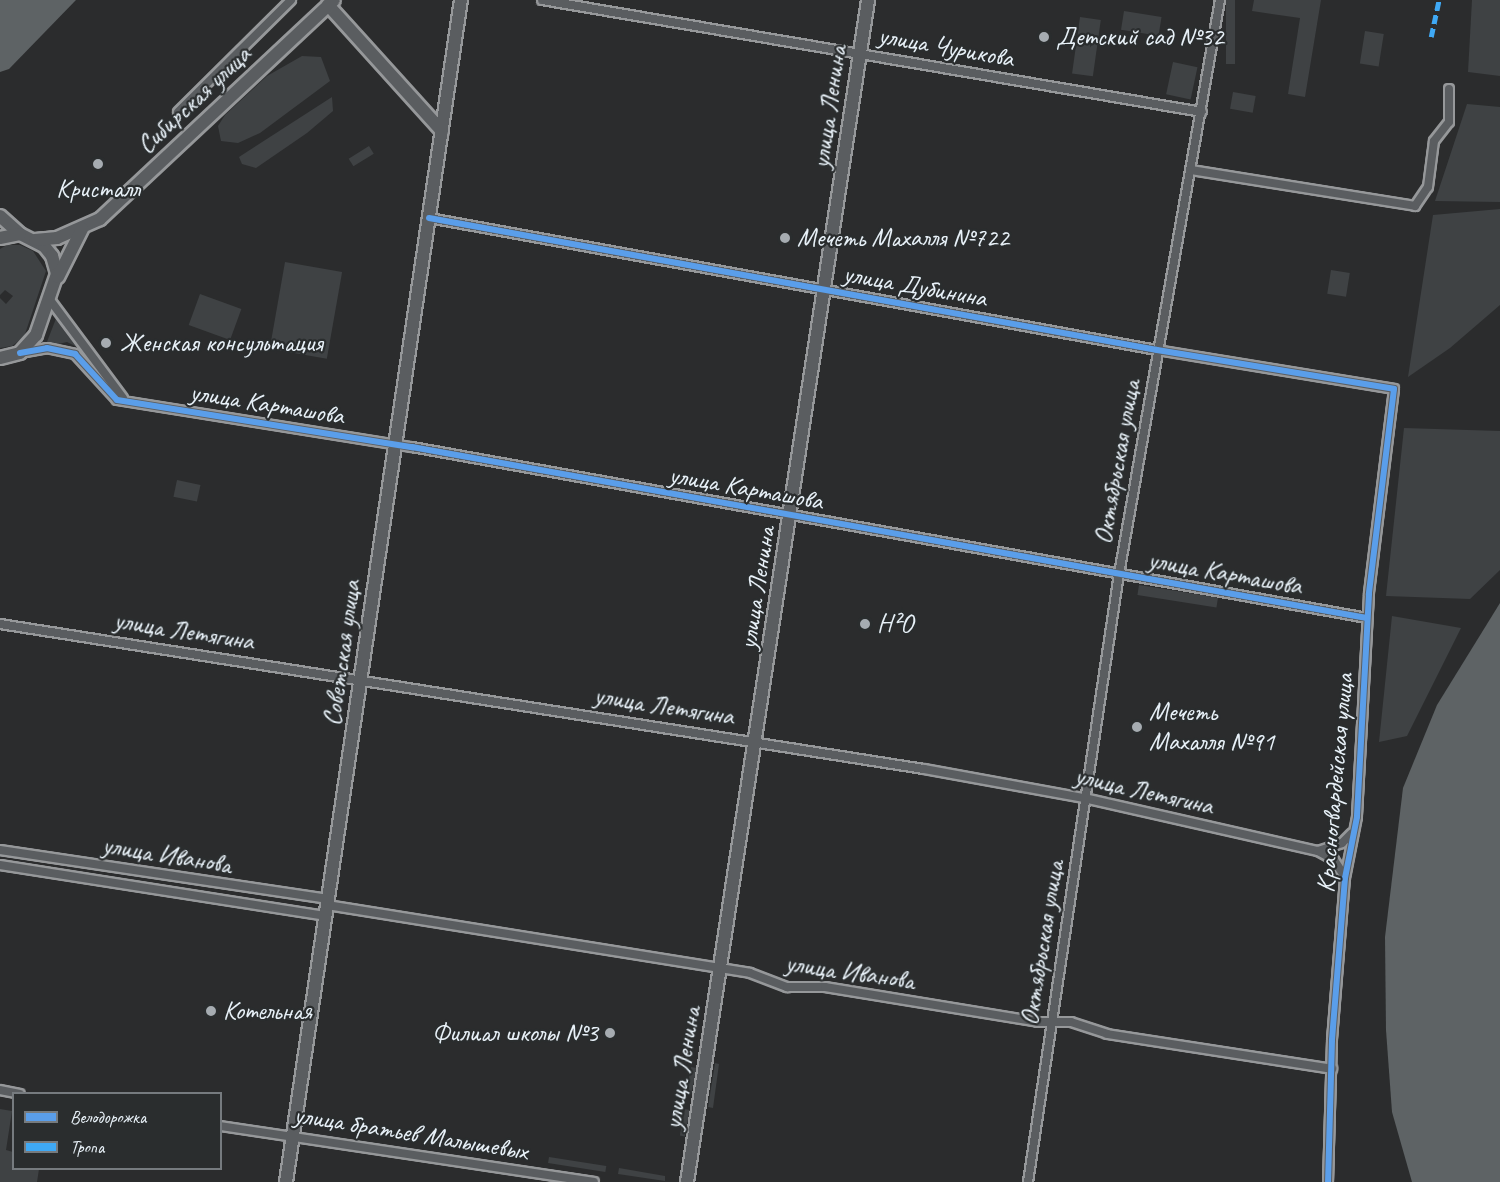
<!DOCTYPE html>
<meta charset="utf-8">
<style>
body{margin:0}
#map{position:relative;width:1500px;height:1182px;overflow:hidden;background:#2b2c2d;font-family:Caveat,sans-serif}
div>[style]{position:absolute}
.green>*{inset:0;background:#3f4244;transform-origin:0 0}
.water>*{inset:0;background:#5e6365}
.roads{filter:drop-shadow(2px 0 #96989a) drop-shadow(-2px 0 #96989a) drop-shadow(0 2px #96989a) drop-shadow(0 -2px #96989a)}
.street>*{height:8px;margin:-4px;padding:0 4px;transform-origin:4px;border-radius:4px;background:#5a5d60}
.secondary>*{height:12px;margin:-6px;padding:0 6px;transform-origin:6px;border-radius:6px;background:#5a5d60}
.quiet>*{height:4.5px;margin-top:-2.25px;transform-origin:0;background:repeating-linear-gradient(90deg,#3fa9f5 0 9px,transparent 0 13.5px)}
.cycleway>*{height:6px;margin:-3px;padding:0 3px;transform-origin:3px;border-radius:3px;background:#5a9eea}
.dots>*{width:16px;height:16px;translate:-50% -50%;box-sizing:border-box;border:3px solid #2a2d2e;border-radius:50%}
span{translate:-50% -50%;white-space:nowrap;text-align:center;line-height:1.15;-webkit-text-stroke:4.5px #2a2d2e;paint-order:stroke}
.poi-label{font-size:26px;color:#e8f1f8}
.left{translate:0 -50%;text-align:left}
.right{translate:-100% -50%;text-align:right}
.street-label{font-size:26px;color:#e8f1f8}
.legend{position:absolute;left:12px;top:1092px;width:210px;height:78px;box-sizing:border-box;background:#2a2d2e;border:2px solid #767b7f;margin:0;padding:8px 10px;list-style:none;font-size:18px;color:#e8f1f8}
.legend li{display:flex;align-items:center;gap:12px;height:30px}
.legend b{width:30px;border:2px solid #767b7f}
</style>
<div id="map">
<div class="green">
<div style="left:1226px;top:0;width:9px;height:64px"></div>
<div style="clip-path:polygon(1254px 0,1321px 0,1305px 97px,1288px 94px,1300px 18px,1252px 11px)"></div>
<div style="clip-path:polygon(1472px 0,1500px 0,1500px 76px,1468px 72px)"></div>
<div style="left:1124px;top:11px;width:38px;height:19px;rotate:9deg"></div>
<div style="left:1080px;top:17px;width:21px;height:57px;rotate:8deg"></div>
<div style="left:1365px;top:31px;width:19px;height:33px;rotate:9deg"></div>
<div style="clip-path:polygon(302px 56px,321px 57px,330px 81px,260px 133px,238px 143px,221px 141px,218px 126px,225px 115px,267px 76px)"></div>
<div style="left:1173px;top:62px;width:25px;height:33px;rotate:12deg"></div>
<div style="left:1233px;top:92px;width:23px;height:17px;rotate:10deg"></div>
<div style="clip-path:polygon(332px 97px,333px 111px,307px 133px,256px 168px,242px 164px,239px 157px)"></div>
<div style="clip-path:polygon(1467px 104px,1500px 107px,1500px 202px,1435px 201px)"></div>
<div style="left:369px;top:146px;width:9px;height:24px;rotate:58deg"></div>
<div style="clip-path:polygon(1500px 209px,1500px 305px,1450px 348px,1408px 377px,1433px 215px)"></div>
<div style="clip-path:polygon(7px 245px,20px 245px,33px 251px,46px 271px,24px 337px,12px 346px,0 348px,0 298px,6px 304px,13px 296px,5px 290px,0 295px,0 249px)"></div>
<div style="left:285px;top:262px;width:58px;height:88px;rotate:10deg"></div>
<div style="left:1331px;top:270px;width:19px;height:24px;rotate:9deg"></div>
<div style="left:200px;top:294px;width:44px;height:33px;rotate:20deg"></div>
<div style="clip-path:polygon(57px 316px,79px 348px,67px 342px,45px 347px)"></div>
<div style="clip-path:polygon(1404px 428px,1500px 431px,1500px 570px,1470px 599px,1386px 596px)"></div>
<div style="left:177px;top:480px;width:24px;height:17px;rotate:12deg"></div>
<div style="left:1139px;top:585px;width:80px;height:10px;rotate:9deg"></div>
<div style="clip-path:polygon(1392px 616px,1461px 628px,1407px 736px,1379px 742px)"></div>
<div style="clip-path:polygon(715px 1063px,719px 1064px,713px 1108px,708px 1107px)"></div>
<div style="clip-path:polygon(691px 1067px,697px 1068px,691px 1095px,686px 1095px)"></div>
<div style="clip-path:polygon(0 1109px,12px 1111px,6px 1150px,13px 1152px,14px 1168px,39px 1169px,37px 1182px,0 1182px)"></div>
<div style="left:685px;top:1109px;width:5px;height:27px;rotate:11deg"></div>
<div style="left:549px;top:1157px;width:58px;height:6px;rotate:9deg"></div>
<div style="clip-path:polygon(619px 1168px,665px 1176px,665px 1181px,618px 1174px)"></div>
</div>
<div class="water">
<div style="clip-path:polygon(0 0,76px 0,9px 69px,0 72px)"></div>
<div style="clip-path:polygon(1500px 603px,1500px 1182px,1412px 1182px,1392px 1112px,1386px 1030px,1385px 937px,1403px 788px,1437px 705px)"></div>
</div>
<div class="roads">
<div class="street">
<div style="left:542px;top:0;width:669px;rotate:9.63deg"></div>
<div style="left:178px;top:112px;width:159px;rotate:-44.7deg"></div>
<div style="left:1191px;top:170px;width:227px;rotate:9.1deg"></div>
<div style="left:1415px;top:206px;width:23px;rotate:-56deg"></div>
<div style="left:1428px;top:187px;width:46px;rotate:-82.6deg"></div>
<div style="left:1434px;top:141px;width:24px;rotate:-52deg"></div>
<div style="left:1449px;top:122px;width:33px;rotate:-90deg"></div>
<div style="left:429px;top:218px;width:740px;rotate:10.28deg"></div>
<div style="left:1157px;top:350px;width:240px;rotate:9.3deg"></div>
<div style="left:1394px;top:389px;width:207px;rotate:97deg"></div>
<div style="left:1369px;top:594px;width:223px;rotate:93.1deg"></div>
<div style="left:1357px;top:817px;width:62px;rotate:101.1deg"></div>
<div style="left:1345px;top:878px;width:163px;rotate:94.6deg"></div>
<div style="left:1332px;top:1040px;width:142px;rotate:91.6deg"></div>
<div style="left:50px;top:300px;width:122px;rotate:53.3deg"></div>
<div style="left:20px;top:353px;width:27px;rotate:-10deg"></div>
<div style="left:47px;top:348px;width:29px;rotate:12deg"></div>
<div style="left:75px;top:354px;width:62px;rotate:47.6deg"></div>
<div style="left:117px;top:400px;width:299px;rotate:9.1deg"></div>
<div style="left:412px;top:447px;width:970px;rotate:10.15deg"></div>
<div style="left:0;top:624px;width:935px;rotate:8.92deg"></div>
<div style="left:924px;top:769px;width:163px;rotate:10.3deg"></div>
<div style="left:1084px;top:798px;width:240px;rotate:12.8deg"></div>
<div style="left:1318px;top:851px;width:25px;rotate:-18deg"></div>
<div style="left:1342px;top:843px;width:13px;rotate:-45deg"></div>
<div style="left:0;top:850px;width:332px;rotate:8.5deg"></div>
<div style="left:1318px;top:851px;width:18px;rotate:29deg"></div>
<div style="left:1334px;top:860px;width:20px;rotate:57deg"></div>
<div style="left:0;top:865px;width:329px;rotate:8.9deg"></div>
<div style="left:327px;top:905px;width:428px;rotate:9.1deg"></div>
<div style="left:750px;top:973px;width:40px;rotate:21deg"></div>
<div style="left:787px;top:987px;width:38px"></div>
<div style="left:825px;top:987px;width:216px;rotate:9.3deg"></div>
<div style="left:1038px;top:1022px;width:33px"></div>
<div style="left:1071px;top:1022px;width:38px;rotate:18deg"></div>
<div style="left:1107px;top:1034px;width:228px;rotate:8.8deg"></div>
<div style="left:0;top:1090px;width:20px;rotate:11deg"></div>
<div style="left:220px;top:1126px;width:378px;rotate:8.5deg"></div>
<div style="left:1028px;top:1182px;width:615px;rotate:-81.49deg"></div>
<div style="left:1119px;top:574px;width:583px;rotate:-80.02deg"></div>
</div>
<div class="secondary">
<div style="left:328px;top:5px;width:170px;rotate:47.9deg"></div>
<div style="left:0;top:216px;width:27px;rotate:42deg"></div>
<div style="left:20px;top:234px;width:27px;rotate:27deg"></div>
<div style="left:44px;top:246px;width:13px;rotate:51deg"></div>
<div style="left:52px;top:256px;width:19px;rotate:74deg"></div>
<div style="left:57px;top:274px;width:65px;rotate:109deg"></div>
<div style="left:36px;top:335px;width:24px;rotate:132deg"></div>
<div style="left:20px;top:353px;width:21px;rotate:166deg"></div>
<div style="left:0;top:238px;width:20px;rotate:-11deg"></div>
<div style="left:35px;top:240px;width:22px;rotate:-5deg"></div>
<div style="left:57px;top:238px;width:47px;rotate:-23.8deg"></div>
<div style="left:100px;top:219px;width:320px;rotate:-43.1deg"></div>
<div style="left:58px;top:277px;width:54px;rotate:-63.4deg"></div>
<div style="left:286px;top:1182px;width:1195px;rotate:-81.58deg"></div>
<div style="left:687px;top:1182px;width:1196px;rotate:-81.29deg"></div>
</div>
</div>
<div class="quiet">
<div style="left:1431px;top:37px;width:38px;rotate:-78deg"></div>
</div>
<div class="cycleway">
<div style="left:429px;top:218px;width:740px;rotate:10.28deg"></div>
<div style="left:1157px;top:350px;width:240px;rotate:9.3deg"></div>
<div style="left:1394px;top:389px;width:207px;rotate:97deg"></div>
<div style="left:1369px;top:594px;width:223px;rotate:93.1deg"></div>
<div style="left:1357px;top:817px;width:62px;rotate:101.1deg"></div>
<div style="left:1345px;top:878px;width:163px;rotate:94.6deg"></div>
<div style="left:1332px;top:1040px;width:142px;rotate:91.6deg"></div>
<div style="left:20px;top:353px;width:27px;rotate:-10deg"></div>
<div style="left:47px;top:348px;width:29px;rotate:12deg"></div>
<div style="left:75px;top:354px;width:62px;rotate:47.6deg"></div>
<div style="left:117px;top:400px;width:299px;rotate:9.1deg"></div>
<div style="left:412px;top:447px;width:970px;rotate:10.15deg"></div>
</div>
<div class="dots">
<div style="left:1044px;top:37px;background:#a6acb1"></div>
<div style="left:98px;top:164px;background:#a6acb1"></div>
<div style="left:785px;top:238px;background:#a6acb1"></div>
<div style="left:106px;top:343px;background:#a6acb1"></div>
<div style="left:865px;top:624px;background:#a6acb1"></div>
<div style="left:1137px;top:727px;background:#a6acb1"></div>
<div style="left:211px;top:1011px;background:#a6acb1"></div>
<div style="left:610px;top:1033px;background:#a6acb1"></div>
</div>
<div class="poi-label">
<span class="left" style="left:1056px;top:37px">Детский сад №32</span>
<span style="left:98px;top:189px">Кристалл</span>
<span class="left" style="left:797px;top:238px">Мечеть Махалля №722</span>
<span class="left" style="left:120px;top:343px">Женская консультация</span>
<span class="left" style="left:877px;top:624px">H²O</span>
<span class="left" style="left:1149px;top:727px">Мечеть<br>Махалля №91</span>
<span class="left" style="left:223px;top:1011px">Котельная</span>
<span class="right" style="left:598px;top:1033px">Филиал школы №3</span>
</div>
<div class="street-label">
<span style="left:946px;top:47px;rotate:10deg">улица Чурикова</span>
<span style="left:194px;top:100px;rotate:-43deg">Сибирская улица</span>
<span style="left:829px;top:107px;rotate:-82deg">улица Ленина</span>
<span style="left:915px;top:286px;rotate:10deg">улица Дубинина</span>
<span style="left:267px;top:404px;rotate:9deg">улица Карташова</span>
<span style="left:1117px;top:462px;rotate:-80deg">Октябрьская улица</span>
<span style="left:746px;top:488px;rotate:10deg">улица Карташова</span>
<span style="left:1225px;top:573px;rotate:10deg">улица Карташова</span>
<span style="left:757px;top:588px;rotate:-81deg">улица Ленина</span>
<span style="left:184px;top:631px;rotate:9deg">улица Летягина</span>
<span style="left:342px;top:653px;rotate:-82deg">Советская улица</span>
<span style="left:664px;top:706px;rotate:9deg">улица Летягина</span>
<span style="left:1335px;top:783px;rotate:-85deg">Красногвардейская улица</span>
<span style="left:1144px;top:791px;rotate:13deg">улица Летягина</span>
<span style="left:167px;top:855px;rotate:9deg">улица Иванова</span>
<span style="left:1042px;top:943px;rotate:-81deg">Октябрьская улица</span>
<span style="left:850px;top:972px;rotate:8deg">улица Иванова</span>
<span style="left:682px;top:1068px;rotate:-81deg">улица Ленина</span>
<span style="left:411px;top:1133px;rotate:9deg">улица братьев Малышевых</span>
</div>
<ul class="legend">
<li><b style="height:8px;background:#5a9eea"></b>Велодорожка</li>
<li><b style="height:8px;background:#3fa9f5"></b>Тропа</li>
</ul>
</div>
